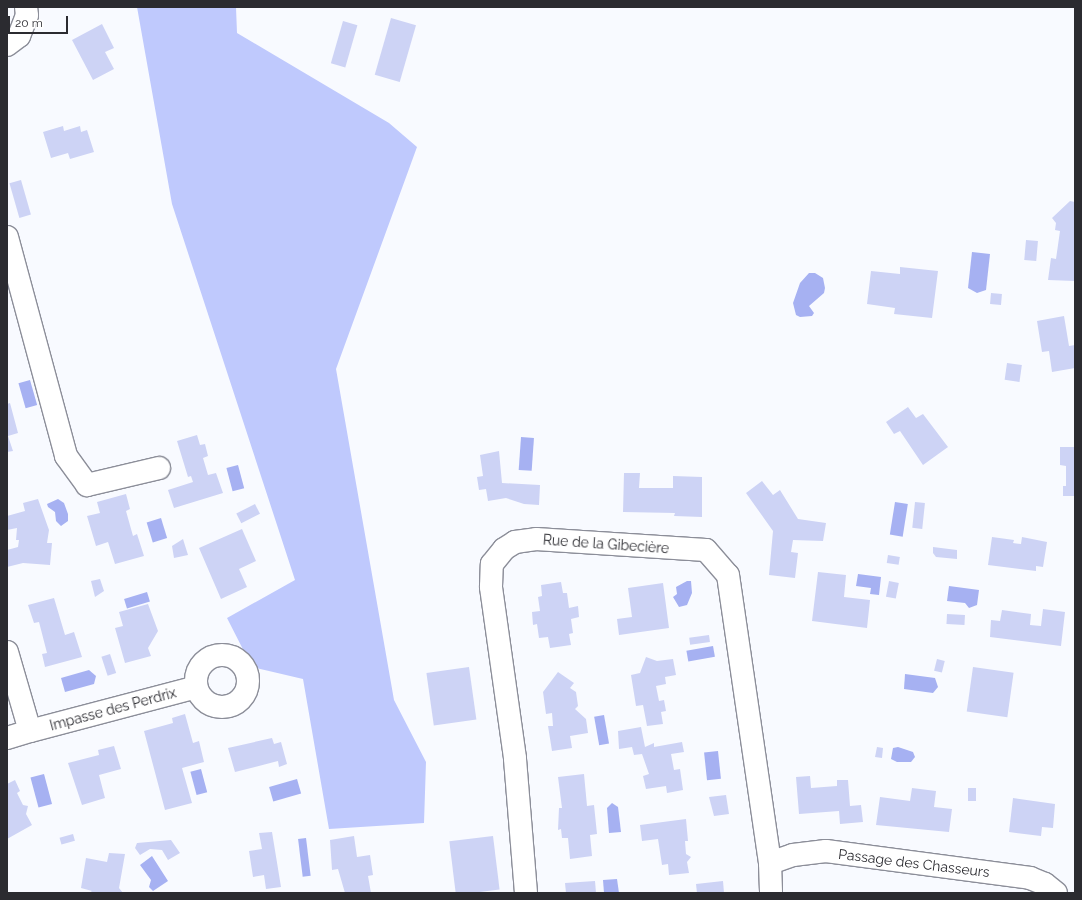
<!DOCTYPE html>
<meta charset="utf-8">
<style>
body{margin:0}
#map{position:relative;width:1082px;height:900px;overflow:hidden;background:#f8faff;font-family:Raleway,sans-serif}
div>[style]{position:absolute}
.green>*{inset:0;background:#bfc9fd}
.water>*{inset:0;background:#a6b1f2;transform-origin:0 0}
.building>*{inset:0;background:#cdd3f5;transform-origin:0 0}
.roads{filter:drop-shadow(1px 0 #8c8e99) drop-shadow(-1px 0 #8c8e99) drop-shadow(0 1px #8c8e99) drop-shadow(0 -1px #8c8e99)}
.minor>*{height:22px;margin:-11px;padding:0 11px;transform-origin:11px;border-radius:11px;background:#fff}
.minor>.ring{margin:-11px;padding:0;box-sizing:content-box;background:none;border:22px solid #fff;border-radius:50%}
span{translate:-50% -50%;white-space:nowrap;text-align:center;line-height:1.15;-webkit-text-stroke:3px #fff;paint-order:stroke}
.street-label{font-size:14px;color:#2b2b30}
.frame{position:absolute;inset:0;border:8px solid #2b2b30;pointer-events:none}
.scale{position:absolute;left:8px;top:16px;width:60px;height:18px;box-sizing:border-box;border:2px solid #2b2b30;border-top:0;padding-left:5px;font-size:12px;line-height:14px;white-space:nowrap;color:#2b2b30;-webkit-text-stroke:3px #fff;paint-order:stroke}
</style>
<div id="map">
<div class="green">
<div style="clip-path:polygon(137px 7px,236px 7px,237px 33px,389px 123px,417px 147px,336px 369px,394px 700px,426px 762px,424px 823px,329px 829px,303px 679px,252px 667px,227px 618px,295px 580px,172px 204px)"></div>
</div>
<div class="water">
<div style="clip-path:polygon(972px 252px,990px 254px,986px 290px,977px 293px,968px 288px)"></div>
<div style="clip-path:polygon(809px 273px,815px 273px,823px 278px,825px 288px,824px 293px,809px 306px,814px 313px,812px 316px,800px 317px,796px 315px,793px 303px,800px 283px)"></div>
<div style="left:30px;top:380px;width:26px;height:12px;rotate:74deg"></div>
<div style="left:521px;top:437px;width:13px;height:33px;rotate:4deg"></div>
<div style="left:238px;top:465px;width:24px;height:12px;rotate:75deg"></div>
<div style="clip-path:polygon(58px 499px,64px 503px,68px 514px,68px 521px,61px 526px,56px 521px,55px 512px,48px 507px,47px 504px)"></div>
<div style="left:895px;top:502px;width:13px;height:33px;rotate:9deg"></div>
<div style="left:161px;top:518px;width:21px;height:15px;rotate:73deg"></div>
<div style="clip-path:polygon(858px 574px,881px 577px,879px 595px,870px 594px,871px 588px,856px 586px)"></div>
<div style="clip-path:polygon(687px 581px,691px 581px,692px 593px,687px 605px,679px 607px,673px 597px,677px 594px,676px 587px)"></div>
<div style="clip-path:polygon(949px 586px,979px 590px,977px 605px,969px 608px,965px 603px,947px 601px)"></div>
<div style="left:147px;top:592px;width:10px;height:24px;rotate:73deg"></div>
<div style="left:713px;top:646px;width:11px;height:27px;rotate:80deg"></div>
<div style="clip-path:polygon(89px 670px,96px 676px,94px 684px,65px 692px,61px 678px)"></div>
<div style="clip-path:polygon(905px 674px,935px 678px,938px 687px,933px 693px,904px 689px)"></div>
<div style="left:604px;top:715px;width:29px;height:10px;rotate:80deg"></div>
<div style="clip-path:polygon(898px 747px,913px 752px,915px 757px,911px 762px,897px 762px,891px 759px,893px 748px)"></div>
<div style="left:718px;top:751px;width:28px;height:14px;rotate:84deg"></div>
<div style="left:201px;top:769px;width:24px;height:11px;rotate:75deg"></div>
<div style="left:44px;top:774px;width:31px;height:14px;rotate:75deg"></div>
<div style="left:297px;top:779px;width:15px;height:29px;rotate:74deg"></div>
<div style="clip-path:polygon(612px 803px,618px 807px,621px 832px,609px 833px,607px 808px)"></div>
<div style="left:306px;top:838px;width:38px;height:8px;rotate:83deg"></div>
<div style="clip-path:polygon(152px 856px,168px 881px,153px 891px,149px 887px,151px 880px,140px 865px)"></div>
<div style="clip-path:polygon(617px 879px,619px 893px,604px 893px,603px 880px)"></div>
</div>
<div class="building">
<div style="left:391px;top:18px;width:26px;height:59px;rotate:16deg"></div>
<div style="left:343px;top:21px;width:15px;height:44px;rotate:16deg"></div>
<div style="clip-path:polygon(102px 24px,114px 48px,105px 52px,114px 69px,93px 80px,72px 40px)"></div>
<div style="clip-path:polygon(63px 126px,64px 131px,80px 126px,81px 132px,87px 130px,94px 152px,70px 159px,68px 153px,51px 158px,43px 132px)"></div>
<div style="left:21px;top:180px;width:36px;height:12px;rotate:74deg"></div>
<div style="clip-path:polygon(1070px 201px,1075px 202px,1075px 281px,1048px 280px,1051px 258px,1056px 259px,1060px 231px,1055px 230px,1056px 223px,1052px 218px)"></div>
<div style="left:1026px;top:240px;width:12px;height:20px;rotate:5deg"></div>
<div style="clip-path:polygon(900px 267px,938px 271px,932px 318px,894px 314px,895px 308px,867px 304px,871px 271px,900px 274px)"></div>
<div style="left:991px;top:293px;width:11px;height:11px;rotate:5deg"></div>
<div style="clip-path:polygon(1064px 316px,1069px 346px,1075px 345px,1075px 368px,1052px 372px,1049px 351px,1042px 352px,1037px 321px)"></div>
<div style="left:1007px;top:363px;width:15px;height:17px;rotate:8deg"></div>
<div style="clip-path:polygon(10px 403px,18px 433px,8px 436px,13px 451px,7px 452px,7px 404px)"></div>
<div style="clip-path:polygon(908px 407px,916px 418px,923px 414px,948px 447px,923px 465px,900px 431px,894px 434px,886px 422px)"></div>
<div style="clip-path:polygon(197px 435px,200px 445px,205px 444px,208px 456px,203px 458px,208px 475px,216px 473px,223px 493px,174px 508px,168px 490px,193px 482px,191px 476px,188px 477px,177px 441px)"></div>
<div style="clip-path:polygon(1060px 447px,1075px 447px,1075px 496px,1063px 496px,1063px 486px,1066px 486px,1066px 466px,1060px 465px)"></div>
<div style="clip-path:polygon(499px 451px,502px 483px,540px 485px,539px 505px,524px 504px,506px 498px,488px 501px,486px 489px,479px 490px,477px 477px,483px 476px,480px 455px)"></div>
<div style="clip-path:polygon(624px 473px,640px 473px,639px 488px,673px 488px,673px 476px,702px 477px,702px 517px,674px 516px,675px 513px,623px 512px)"></div>
<div style="clip-path:polygon(762px 481px,773px 495px,780px 490px,798px 519px,826px 523px,823px 541px,793px 540px,791px 552px,798px 553px,795px 578px,769px 575px,773px 531px,746px 493px)"></div>
<div style="clip-path:polygon(126px 494px,130px 509px,126px 511px,133px 536px,137px 534px,144px 556px,115px 564px,108px 542px,96px 546px,87px 516px,100px 513px,97px 502px)"></div>
<div style="clip-path:polygon(38px 499px,49px 530px,47px 543px,52px 543px,50px 565px,23px 563px,7px 567px,7px 550px,18px 547px,19px 540px,16px 540px,17px 528px,7px 530px,7px 516px,25px 511px,23px 503px)"></div>
<div style="left:915px;top:502px;width:10px;height:26px;rotate:6deg"></div>
<div style="left:255px;top:504px;width:11px;height:21px;rotate:63deg"></div>
<div style="clip-path:polygon(242px 529px,256px 561px,239px 569px,247px 587px,221px 599px,199px 548px)"></div>
<div style="clip-path:polygon(992px 537px,1014px 540px,1013px 543px,1021px 544px,1022px 537px,1047px 542px,1043px 567px,1036px 566px,1036px 571px,988px 565px)"></div>
<div style="clip-path:polygon(183px 539px,188px 555px,174px 558px,172px 546px)"></div>
<div style="clip-path:polygon(933px 547px,957px 550px,957px 559px,936px 557px,933px 553px)"></div>
<div style="left:888px;top:555px;width:12px;height:8px;rotate:9deg"></div>
<div style="clip-path:polygon(818px 572px,846px 575px,844px 597px,870px 600px,867px 628px,812px 621px)"></div>
<div style="clip-path:polygon(100px 579px,104px 591px,95px 597px,91px 581px)"></div>
<div style="left:889px;top:581px;width:10px;height:16px;rotate:11deg"></div>
<div style="clip-path:polygon(561px 582px,563px 593px,567px 593px,569px 608px,578px 606px,579px 617px,571px 619px,573px 633px,569px 634px,571px 645px,550px 648px,548px 637px,539px 638px,537px 624px,533px 625px,532px 612px,540px 611px,538px 597px,542px 596px,541px 585px)"></div>
<div style="clip-path:polygon(663px 583px,669px 628px,619px 635px,617px 619px,632px 617px,628px 588px)"></div>
<div style="clip-path:polygon(54px 598px,65px 635px,74px 632px,82px 657px,45px 667px,42px 654px,47px 653px,39px 622px,34px 623px,28px 605px)"></div>
<div style="clip-path:polygon(148px 604px,158px 631px,148px 648px,151px 656px,125px 663px,115px 628px,123px 626px,119px 612px)"></div>
<div style="clip-path:polygon(1043px 609px,1065px 612px,1061px 646px,990px 637px,991px 620px,1000px 621px,1002px 610px,1031px 614px,1030px 625px,1041px 626px)"></div>
<div style="left:947px;top:614px;width:18px;height:10px;rotate:3deg"></div>
<div style="left:709px;top:635px;width:7px;height:20px;rotate:82deg"></div>
<div style="left:110px;top:654px;width:20px;height:9px;rotate:72deg"></div>
<div style="clip-path:polygon(646px 657px,657px 661px,673px 659px,676px 675px,665px 677px,666px 684px,656px 686px,659px 701px,664px 700px,666px 711px,661px 712px,663px 724px,647px 726px,643px 705px,636px 706px,631px 675px,640px 673px)"></div>
<div style="left:937px;top:659px;width:8px;height:12px;rotate:14deg"></div>
<div style="left:469px;top:667px;width:53px;height:43px;rotate:82deg"></div>
<div style="left:973px;top:667px;width:41px;height:45px;rotate:8deg"></div>
<div style="clip-path:polygon(558px 672px,574px 683px,570px 688px,576px 692px,578px 706px,575px 709px,586px 719px,588px 733px,570px 736px,572px 748px,552px 751px,548px 726px,553px 726px,552px 713px,546px 714px,543px 692px)"></div>
<div style="clip-path:polygon(185px 714px,193px 743px,199px 741px,204px 762px,182px 768px,192px 803px,165px 810px,144px 731px,173px 723px,172px 718px)"></div>
<div style="clip-path:polygon(641px 727px,645px 747px,654px 743px,654px 747px,682px 742px,684px 752px,671px 754px,674px 770px,680px 769px,683px 790px,667px 793px,666px 786px,646px 789px,643px 776px,649px 774px,642px 754px,634px 755px,632px 747px,619px 749px,618px 731px)"></div>
<div style="clip-path:polygon(272px 738px,274px 744px,281px 742px,287px 764px,279px 767px,278px 761px,235px 772px,228px 748px)"></div>
<div style="clip-path:polygon(114px 746px,121px 769px,99px 775px,105px 798px,82px 805px,68px 763px,99px 755px,98px 750px)"></div>
<div style="clip-path:polygon(877px 747px,883px 748px,882px 758px,875px 757px)"></div>
<div style="clip-path:polygon(584px 774px,587px 806px,594px 805px,597px 834px,590px 835px,592px 856px,570px 859px,568px 838px,562px 838px,561px 829px,558px 830px,559px 808px,562px 808px,558px 777px)"></div>
<div style="clip-path:polygon(810px 776px,811px 788px,837px 786px,837px 780px,848px 780px,850px 806px,861px 805px,863px 822px,840px 824px,839px 811px,799px 814px,796px 777px)"></div>
<div style="clip-path:polygon(15px 780px,20px 791px,17px 793px,23px 805px,28px 806px,26px 814px,32px 825px,7px 839px,7px 784px)"></div>
<div style="clip-path:polygon(912px 788px,936px 791px,934px 807px,952px 809px,949px 832px,876px 825px,880px 797px,910px 801px)"></div>
<div style="left:968px;top:788px;width:8px;height:13px"></div>
<div style="clip-path:polygon(726px 795px,729px 814px,714px 816px,709px 797px)"></div>
<div style="clip-path:polygon(1013px 798px,1055px 804px,1053px 828px,1042px 827px,1041px 836px,1009px 832px)"></div>
<div style="clip-path:polygon(686px 819px,688px 841px,685px 841px,686px 854px,691px 857px,687px 862px,689px 873px,669px 875px,668px 864px,662px 865px,658px 839px,642px 841px,640px 825px)"></div>
<div style="clip-path:polygon(272px 832px,281px 887px,266px 889px,264px 875px,253px 877px,249px 851px,262px 849px,259px 833px)"></div>
<div style="left:73px;top:834px;width:7px;height:14px;rotate:74deg"></div>
<div style="clip-path:polygon(354px 836px,357px 857px,370px 855px,373px 875px,368px 876px,371px 893px,345px 893px,338px 869px,332px 870px,330px 840px)"></div>
<div style="left:493px;top:836px;width:54px;height:44px;rotate:83deg"></div>
<div style="clip-path:polygon(171px 840px,180px 853px,168px 860px,162px 850px,150px 849px,140px 855px,135px 848px,137px 843px)"></div>
<div style="clip-path:polygon(109px 853px,125px 854px,119px 888px,123px 893px,89px 893px,92px 891px,81px 888px,86px 858px,107px 862px)"></div>
<div style="clip-path:polygon(595px 881px,596px 893px,566px 893px,565px 883px)"></div>
<div style="clip-path:polygon(723px 881px,724px 893px,697px 893px,696px 884px)"></div>
</div>
<div class="roads">
<div class="minor">
<div style="left:7px;top:45px;width:15px;rotate:-37deg"></div>
<div style="left:19px;top:36px;width:22px;rotate:-69deg"></div>
<div style="left:27px;top:15px;width:8px;rotate:-97deg"></div>
<div style="left:7px;top:237px;width:227px;rotate:74.9deg"></div>
<div style="left:66px;top:456px;width:36px;rotate:54deg"></div>
<div style="left:87px;top:485px;width:74px;rotate:-13.3deg"></div>
<div style="left:7px;top:652px;width:82px;rotate:73.8deg"></div>
<div style="left:30px;top:731px;width:24px;rotate:163deg"></div>
<div class="ring" style="left:196px;top:655px;width:30px;height:30px"></div>
<div style="left:30px;top:731px;width:172px;rotate:-14.8deg"></div>
<div style="left:770px;top:863px;width:24px;rotate:-19deg"></div>
<div style="left:793px;top:855px;width:33px;rotate:-7deg"></div>
<div style="left:826px;top:851px;width:206px;rotate:7.5deg"></div>
<div style="left:1030px;top:878px;width:16px;rotate:22deg"></div>
<div style="left:1045px;top:884px;width:14px;rotate:39deg"></div>
<div style="left:526px;top:893px;width:135px;rotate:-94.7deg"></div>
<div style="left:515px;top:758px;width:173px;rotate:-98deg"></div>
<div style="left:491px;top:587px;width:23px;rotate:-88deg"></div>
<div style="left:492px;top:564px;width:19px;rotate:-51deg"></div>
<div style="left:504px;top:549px;width:13px;rotate:-32deg"></div>
<div style="left:515px;top:542px;width:21px;rotate:-8deg"></div>
<div style="left:536px;top:539px;width:170px;rotate:3.7deg"></div>
<div style="left:706px;top:550px;width:33px;rotate:49deg"></div>
<div style="left:728px;top:575px;width:291px;rotate:81.7deg"></div>
<div style="left:770px;top:863px;width:30px;rotate:88deg"></div>
</div>
</div>
<div class="street-label">
<span style="left:606px;top:544px;rotate:4deg">Rue de la Gibecière</span>
<span style="left:113px;top:709px;rotate:-15deg">Impasse des Perdrix</span>
<span style="left:914px;top:863px;rotate:7deg">Passage des Chasseurs</span>
</div>
<div class="frame"></div>
<div class="scale">20 m</div>
</div>
